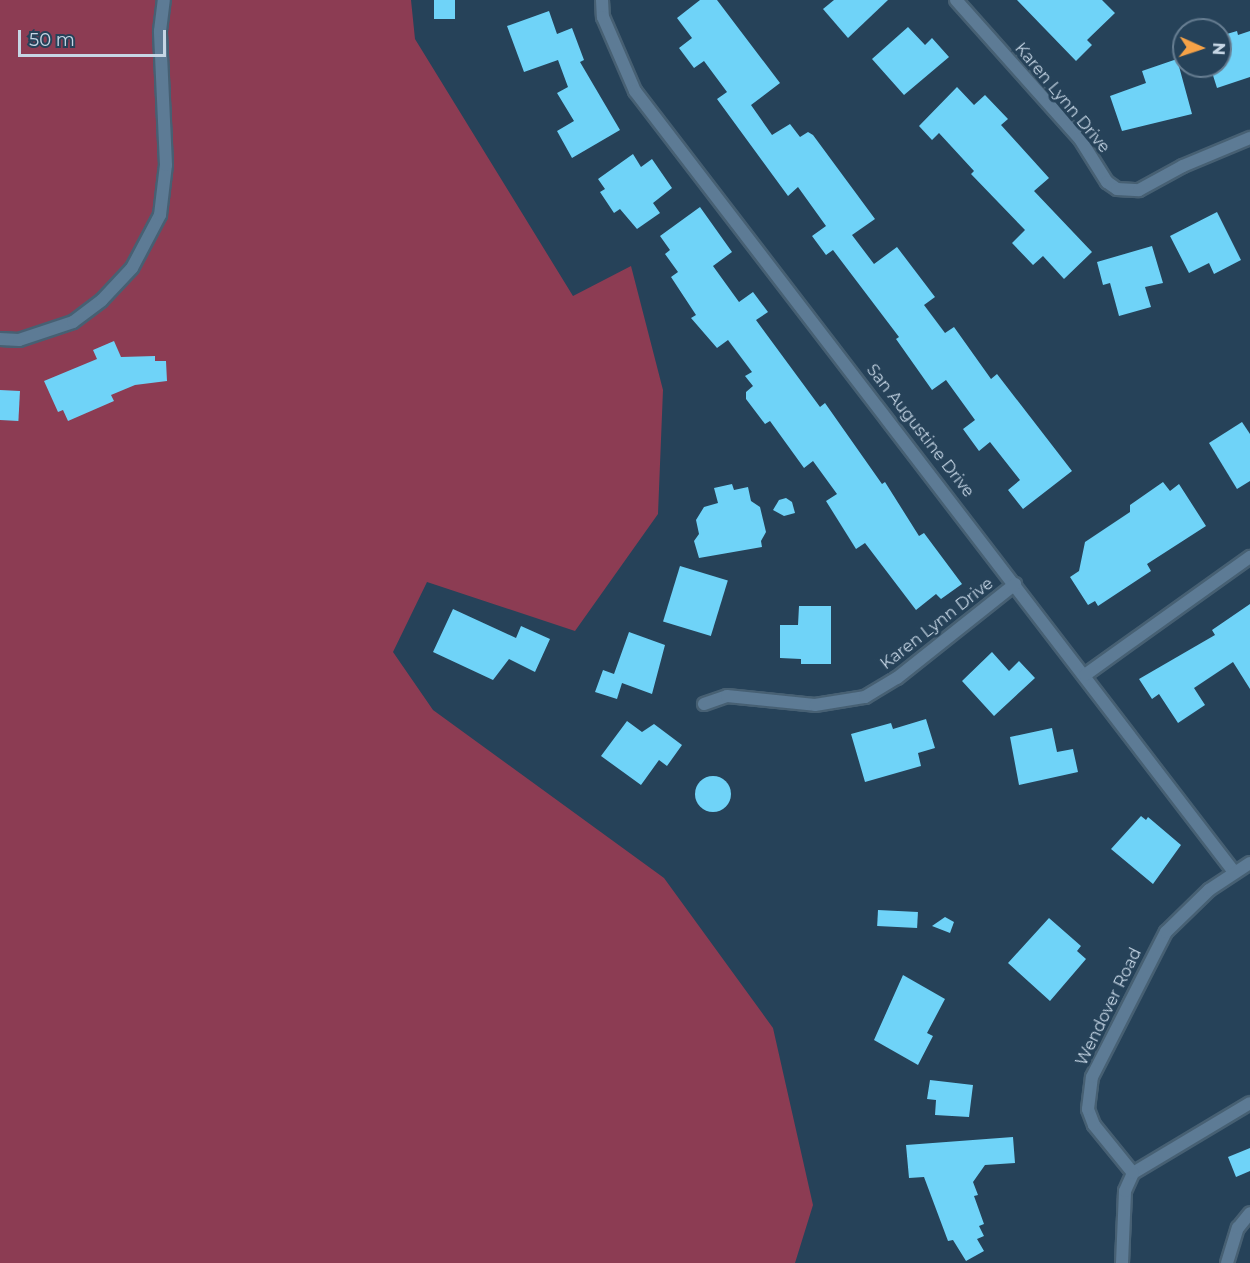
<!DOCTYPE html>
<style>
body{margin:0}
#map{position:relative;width:1250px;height:1263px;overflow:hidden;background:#264259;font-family:Montserrat,sans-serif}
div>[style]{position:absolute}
.green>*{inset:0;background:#8c3c53}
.building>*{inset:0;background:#6fd3f8;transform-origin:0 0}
.round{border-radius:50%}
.roads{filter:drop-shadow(2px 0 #476073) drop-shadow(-2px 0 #476073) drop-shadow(0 2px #476073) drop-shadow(0 -2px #476073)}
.minor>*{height:12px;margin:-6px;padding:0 6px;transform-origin:6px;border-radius:6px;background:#5d7b95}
.tertiary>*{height:12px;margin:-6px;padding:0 6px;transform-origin:6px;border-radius:6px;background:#5d7b95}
span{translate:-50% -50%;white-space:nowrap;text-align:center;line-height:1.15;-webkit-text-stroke:6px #264259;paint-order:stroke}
.street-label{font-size:16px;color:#c6d6e5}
.north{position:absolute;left:1172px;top:18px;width:60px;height:60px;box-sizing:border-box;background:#264259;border:2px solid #667d91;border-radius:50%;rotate:93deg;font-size:16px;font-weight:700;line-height:24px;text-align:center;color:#c6d6e5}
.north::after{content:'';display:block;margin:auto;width:21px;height:27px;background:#f6a247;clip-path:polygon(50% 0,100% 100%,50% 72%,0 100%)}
.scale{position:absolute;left:18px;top:30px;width:148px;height:27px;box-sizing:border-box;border:3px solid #c6d6e5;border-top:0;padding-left:8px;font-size:18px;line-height:21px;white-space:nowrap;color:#c6d6e5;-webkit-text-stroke:4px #264259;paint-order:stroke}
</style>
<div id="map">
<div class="green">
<div style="clip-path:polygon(0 0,411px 0,415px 39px,573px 296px,631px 266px,663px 390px,658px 514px,575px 631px,427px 582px,393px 652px,433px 710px,664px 878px,773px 1028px,813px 1205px,795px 1263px,0 1263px)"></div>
</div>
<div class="building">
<div style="left:434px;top:0;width:21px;height:19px"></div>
<div style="clip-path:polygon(700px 0,717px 0,780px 83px,751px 105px,772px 135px,790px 124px,800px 137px,808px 132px,813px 135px,875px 219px,852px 235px,874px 264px,897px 247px,935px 297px,924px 305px,945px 333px,954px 327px,991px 379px,997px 374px,1072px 471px,1023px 509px,1008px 490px,1020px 480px,990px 442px,979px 451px,963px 429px,975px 420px,946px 380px,932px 390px,896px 339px,899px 337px,833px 250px,826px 255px,812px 236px,826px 226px,798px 187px,788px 196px,717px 99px,727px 92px,704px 61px,694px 68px,679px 48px,692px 38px,677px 18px)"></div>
<div style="clip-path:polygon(834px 0,888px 0,848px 38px,823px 9px)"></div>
<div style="clip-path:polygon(1017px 0,1102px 0,1115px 13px,1087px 40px,1092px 45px,1076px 61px)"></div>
<div style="clip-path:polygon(549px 11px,557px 34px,572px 28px,584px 60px,580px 62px,620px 130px,572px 158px,557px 131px,574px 121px,557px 93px,568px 87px,558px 60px,524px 72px,507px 26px)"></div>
<div style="clip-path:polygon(908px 27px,925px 45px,932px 38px,949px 57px,904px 95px,872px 59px)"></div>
<div style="clip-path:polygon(1237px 31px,1238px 35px,1250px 31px,1250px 77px,1217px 88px,1210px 66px,1220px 66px,1220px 36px)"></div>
<div style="clip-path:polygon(1177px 59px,1192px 114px,1122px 131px,1110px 96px,1146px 83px,1142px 71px)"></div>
<div style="clip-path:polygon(957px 87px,974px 105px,985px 95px,1008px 119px,1001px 125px,1049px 178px,1034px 191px,1092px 252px,1064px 279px,1043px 256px,1033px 265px,1012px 243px,1025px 230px,971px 174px,974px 171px,939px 133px,932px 140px,919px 126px)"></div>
<div style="clip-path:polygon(633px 154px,641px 167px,652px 159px,672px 188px,653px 203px,660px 213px,637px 229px,620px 209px,614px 213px,600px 192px,605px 189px,598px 179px)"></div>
<div style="clip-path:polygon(700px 207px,732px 252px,713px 266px,739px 302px,753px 292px,768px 312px,756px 320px,820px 407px,825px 403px,882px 484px,885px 482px,919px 536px,924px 533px,962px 584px,941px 599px,936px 594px,916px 610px,865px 543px,856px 549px,826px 501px,837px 494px,813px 461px,804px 468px,770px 421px,765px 424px,746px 399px,746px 392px,753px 386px,745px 376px,752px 372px,728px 340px,717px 348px,691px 318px,696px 315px,671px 277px,678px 272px,665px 254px,670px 250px,660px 236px)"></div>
<div style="clip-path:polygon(1217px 212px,1241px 260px,1214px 274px,1209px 263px,1189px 273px,1170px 236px)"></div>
<div style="clip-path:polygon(1152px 246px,1163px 283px,1145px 287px,1151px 307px,1119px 316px,1110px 283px,1103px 285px,1097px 262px)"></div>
<div style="clip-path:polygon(114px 341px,121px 357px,155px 356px,155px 361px,166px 361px,167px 381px,135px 385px,111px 395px,114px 401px,68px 421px,63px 410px,58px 412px,44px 381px,97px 359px,93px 350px)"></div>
<div style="left:0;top:390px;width:20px;height:30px;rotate:3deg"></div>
<div style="clip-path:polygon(1242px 422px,1250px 434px,1250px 481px,1237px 489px,1209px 443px)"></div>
<div style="clip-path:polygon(1163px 482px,1170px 491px,1179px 484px,1206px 526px,1147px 564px,1151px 571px,1098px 606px,1095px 601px,1088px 605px,1070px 577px,1079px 571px,1085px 542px,1130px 512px,1130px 505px)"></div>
<div style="clip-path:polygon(732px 484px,734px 490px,748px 487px,751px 501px,760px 507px,766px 532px,761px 541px,762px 547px,699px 558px,694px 541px,699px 534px,696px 520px,704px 507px,718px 503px,714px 488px)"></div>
<div style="clip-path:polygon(786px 498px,792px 502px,795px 513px,784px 516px,773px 510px,779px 500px)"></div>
<div style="left:680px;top:566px;width:50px;height:58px;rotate:17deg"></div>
<div style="clip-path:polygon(1250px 604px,1250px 689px,1233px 662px,1194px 688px,1205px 705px,1178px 723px,1159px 694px,1152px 699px,1139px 679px,1215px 635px,1212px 630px)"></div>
<div style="clip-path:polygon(799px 606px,831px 606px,831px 664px,801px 664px,801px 659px,780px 658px,780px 625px,798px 625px)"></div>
<div style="clip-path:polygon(453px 609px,516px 638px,521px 626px,550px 639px,535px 672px,509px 659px,493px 680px,433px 652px)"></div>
<div style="clip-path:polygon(629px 632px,665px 645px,652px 694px,622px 683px,617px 699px,595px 692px,603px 670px,614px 674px)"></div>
<div style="clip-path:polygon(992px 652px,1009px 671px,1019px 661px,1035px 678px,994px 716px,962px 681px)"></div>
<div style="clip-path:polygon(926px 719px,935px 748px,918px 753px,921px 766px,865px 782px,851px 734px,891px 723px,893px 729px)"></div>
<div style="clip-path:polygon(627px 721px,642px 732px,654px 724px,682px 745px,667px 766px,659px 760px,641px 785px,601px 756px)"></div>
<div style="clip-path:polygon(1052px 728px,1057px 752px,1073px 749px,1078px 772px,1019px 785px,1010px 737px)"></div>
<div class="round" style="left:695px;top:776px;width:36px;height:36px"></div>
<div style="clip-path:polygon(1141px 816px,1146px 820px,1148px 817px,1181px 845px,1153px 884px,1111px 849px)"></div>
<div style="left:878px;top:910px;width:40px;height:16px;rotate:3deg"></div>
<div style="clip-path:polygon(945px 917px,954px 922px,950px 933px,932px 926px)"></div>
<div style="clip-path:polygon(1049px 918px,1081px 946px,1077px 951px,1086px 959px,1050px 1001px,1008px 963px)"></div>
<div style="clip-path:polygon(903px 975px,945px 999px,927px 1033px,933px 1036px,918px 1065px,874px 1040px)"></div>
<div style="clip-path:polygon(930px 1080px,973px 1085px,969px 1117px,935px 1115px,936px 1100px,927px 1099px)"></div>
<div style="clip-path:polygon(1013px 1137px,1015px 1163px,985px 1165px,973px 1182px,978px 1195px,974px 1196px,984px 1224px,979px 1226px,984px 1236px,977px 1239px,984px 1251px,966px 1261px,953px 1240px,948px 1241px,924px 1177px,909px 1178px,906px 1145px)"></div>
<div style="clip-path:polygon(1250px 1148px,1250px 1171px,1236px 1177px,1228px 1157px)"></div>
</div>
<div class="roads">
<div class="minor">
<div style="left:602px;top:0;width:17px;rotate:87deg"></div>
<div style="left:603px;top:17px;width:81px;rotate:66.6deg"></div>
<div style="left:635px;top:91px;width:984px;rotate:52.51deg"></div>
<div style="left:956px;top:0;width:186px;rotate:48.3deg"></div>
<div style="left:1080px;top:139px;width:51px;rotate:57.9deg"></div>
<div style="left:1107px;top:182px;width:12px;rotate:35deg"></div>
<div style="left:1117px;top:189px;width:22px;rotate:3deg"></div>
<div style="left:1139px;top:190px;width:50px;rotate:-28.6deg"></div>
<div style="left:1183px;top:166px;width:73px;rotate:-22.7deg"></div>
<div style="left:1085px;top:675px;width:203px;rotate:-35.6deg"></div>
<div style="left:704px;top:704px;width:24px;rotate:-19deg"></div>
<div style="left:727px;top:696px;width:88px;rotate:5.8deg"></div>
<div style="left:815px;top:705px;width:51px;rotate:-9.1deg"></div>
<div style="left:865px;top:697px;width:37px;rotate:-31deg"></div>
<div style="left:897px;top:678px;width:151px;rotate:-38.5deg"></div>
<div style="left:1133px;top:1173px;width:136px;rotate:-30.9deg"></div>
<div style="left:1122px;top:1263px;width:72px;rotate:-87.6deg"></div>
<div style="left:1125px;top:1191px;width:20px;rotate:-66deg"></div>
<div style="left:1133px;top:1173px;width:62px;rotate:-129.1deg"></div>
<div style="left:1094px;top:1125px;width:17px;rotate:-111deg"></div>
<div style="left:1088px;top:1109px;width:32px;rotate:-83deg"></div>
<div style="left:1092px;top:1077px;width:163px;rotate:-63deg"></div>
<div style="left:1166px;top:932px;width:60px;rotate:-44.3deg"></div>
<div style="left:1209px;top:890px;width:49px;rotate:-33.4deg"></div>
<div style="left:1227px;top:1263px;width:37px;rotate:-73deg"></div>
<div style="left:1238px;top:1228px;width:19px;rotate:-51deg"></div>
</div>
<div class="tertiary">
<div style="left:0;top:339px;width:19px;rotate:3deg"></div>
<div style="left:19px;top:340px;width:57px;rotate:-18.4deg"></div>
<div style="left:73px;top:322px;width:36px;rotate:-37deg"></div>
<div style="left:102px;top:300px;width:44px;rotate:-46.8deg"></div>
<div style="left:132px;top:268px;width:60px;rotate:-62.2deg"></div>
<div style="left:160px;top:215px;width:50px;rotate:-83.2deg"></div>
<div style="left:166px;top:165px;width:134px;rotate:-92.6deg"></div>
<div style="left:160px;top:31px;width:31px;rotate:-83deg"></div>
</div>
</div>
<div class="street-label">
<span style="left:1062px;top:98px;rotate:50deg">Karen Lynn Drive</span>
<span style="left:920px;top:431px;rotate:52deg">San Augustine Drive</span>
<span style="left:937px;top:624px;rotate:-38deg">Karen Lynn Drive</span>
<span style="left:1109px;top:1007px;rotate:-64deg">Wendover Road</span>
</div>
<div class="north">N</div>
<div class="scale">50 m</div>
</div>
